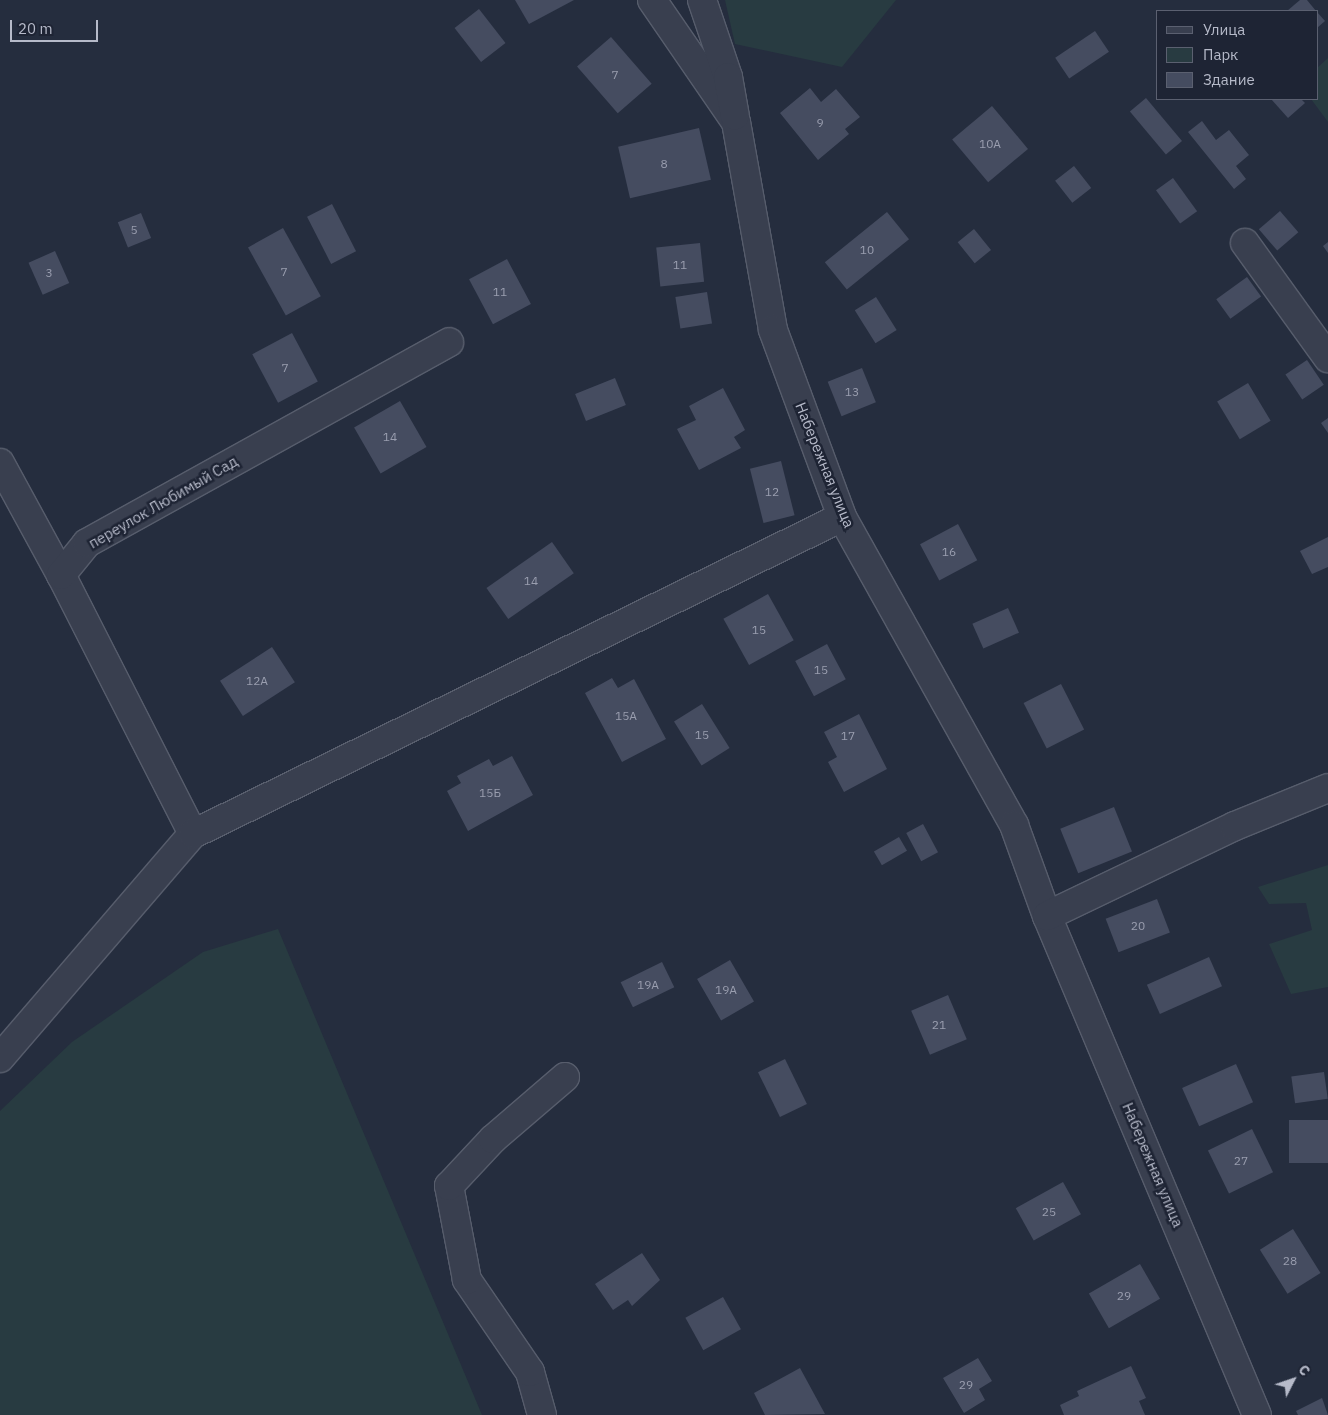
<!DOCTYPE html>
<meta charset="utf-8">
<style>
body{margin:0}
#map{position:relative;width:1328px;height:1415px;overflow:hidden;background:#252d3e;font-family:"IBM Plex Sans",sans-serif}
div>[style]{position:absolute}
.green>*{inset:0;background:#283b41}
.building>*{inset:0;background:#454c60;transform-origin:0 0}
.roads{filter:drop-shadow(1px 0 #575d6c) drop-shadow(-1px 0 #575d6c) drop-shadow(0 1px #575d6c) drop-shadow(0 -1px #575d6c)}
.minor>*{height:28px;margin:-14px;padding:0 14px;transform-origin:14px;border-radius:14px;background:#393f4f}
span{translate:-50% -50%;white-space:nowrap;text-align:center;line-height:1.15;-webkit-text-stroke:5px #1e2434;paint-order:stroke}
.number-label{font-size:12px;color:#9a9eaf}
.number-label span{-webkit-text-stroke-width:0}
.street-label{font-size:15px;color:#b6bac9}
.legend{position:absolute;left:1156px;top:10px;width:162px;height:90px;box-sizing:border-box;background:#1e2434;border:1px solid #5b6070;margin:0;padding:6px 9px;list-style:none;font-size:15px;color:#b6bac9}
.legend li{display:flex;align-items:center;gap:10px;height:25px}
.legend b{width:25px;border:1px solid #5b6070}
.north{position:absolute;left:1268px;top:1355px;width:50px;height:50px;-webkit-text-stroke:4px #1e2434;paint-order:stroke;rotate:49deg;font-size:14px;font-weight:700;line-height:20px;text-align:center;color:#b6bac9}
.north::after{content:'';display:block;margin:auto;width:18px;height:22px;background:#b6bac9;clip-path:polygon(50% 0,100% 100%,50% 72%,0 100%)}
.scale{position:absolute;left:10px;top:20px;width:88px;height:22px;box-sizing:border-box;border:2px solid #b6bac9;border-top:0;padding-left:6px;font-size:15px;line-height:18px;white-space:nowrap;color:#b6bac9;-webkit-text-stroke:4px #1e2434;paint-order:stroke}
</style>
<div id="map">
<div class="green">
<div style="clip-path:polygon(725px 0,896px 0,842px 67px,735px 44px)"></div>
<div style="clip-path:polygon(1328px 58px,1328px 122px,1311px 99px,1317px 99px,1317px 68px)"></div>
<div style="clip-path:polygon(1328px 865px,1328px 987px,1291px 994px,1269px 944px,1312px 930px,1306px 903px,1269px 904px,1258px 887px)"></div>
<div style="clip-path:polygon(278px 929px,482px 1415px,0 1415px,0 1111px,72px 1042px,203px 952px)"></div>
</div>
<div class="building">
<div style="clip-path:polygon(515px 0,574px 0,529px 24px)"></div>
<div style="clip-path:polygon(1300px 0,1307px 0,1316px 11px,1287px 11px)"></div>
<div style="left:479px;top:9px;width:43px;height:31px;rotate:52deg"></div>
<div style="clip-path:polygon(1317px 12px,1325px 21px,1317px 28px)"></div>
<div style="left:1095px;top:31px;width:25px;height:48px;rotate:56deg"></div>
<div style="left:611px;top:37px;width:62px;height:45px;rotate:49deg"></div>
<div style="clip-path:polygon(810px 88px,821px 102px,836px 89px,860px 117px,845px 129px,849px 134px,818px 160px,780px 113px)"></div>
<div style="left:1146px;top:98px;width:56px;height:21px;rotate:50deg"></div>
<div style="clip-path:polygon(1271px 99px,1301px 99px,1305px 103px,1288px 118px)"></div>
<div style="left:992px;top:106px;width:56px;height:52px;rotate:50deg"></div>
<div style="clip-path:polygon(1202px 121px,1216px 140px,1229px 130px,1249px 155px,1236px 166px,1246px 179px,1234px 189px,1188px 132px)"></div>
<div style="left:699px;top:128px;width:53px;height:83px;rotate:77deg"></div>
<div style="left:1074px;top:166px;width:28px;height:24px;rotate:52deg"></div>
<div style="left:1173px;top:178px;width:41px;height:21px;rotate:54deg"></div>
<div style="left:332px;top:204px;width:53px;height:28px;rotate:63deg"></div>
<div style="left:1280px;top:211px;width:28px;height:28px;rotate:49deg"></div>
<div style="left:887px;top:212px;width:35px;height:80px;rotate:51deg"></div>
<div style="left:141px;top:213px;width:27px;height:25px;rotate:68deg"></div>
<div style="left:283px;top:228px;width:78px;height:40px;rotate:61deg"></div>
<div style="left:974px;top:229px;width:27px;height:21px;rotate:51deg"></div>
<div style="clip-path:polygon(1328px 242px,1328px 253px,1323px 246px)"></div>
<div style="left:700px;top:243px;width:39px;height:44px;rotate:84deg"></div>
<div style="left:55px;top:251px;width:35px;height:29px;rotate:66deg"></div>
<div style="left:507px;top:259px;width:51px;height:43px;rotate:62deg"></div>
<div style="left:1247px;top:277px;width:24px;height:38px;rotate:54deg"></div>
<div style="left:707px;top:292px;width:32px;height:32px;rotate:81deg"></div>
<div style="left:876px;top:297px;width:39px;height:25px;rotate:58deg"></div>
<div style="left:292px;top:333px;width:55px;height:45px;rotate:62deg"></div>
<div style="left:1307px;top:360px;width:30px;height:26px;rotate:56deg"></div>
<div style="left:862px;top:368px;width:37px;height:37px;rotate:68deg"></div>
<div style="left:615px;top:378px;width:29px;height:43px;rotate:68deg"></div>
<div style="left:1248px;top:383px;width:44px;height:36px;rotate:59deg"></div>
<div style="clip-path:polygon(723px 388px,745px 430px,734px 437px,741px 448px,699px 470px,677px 429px,696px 420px,689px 406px)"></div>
<div style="left:400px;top:401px;width:53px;height:53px;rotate:60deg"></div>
<div style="clip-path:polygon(1328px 418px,1328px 433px,1321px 423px)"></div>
<div style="left:781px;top:461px;width:56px;height:32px;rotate:76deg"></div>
<div style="left:958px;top:524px;width:41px;height:43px;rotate:62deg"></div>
<div style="clip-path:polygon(1328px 537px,1328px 567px,1312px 574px,1300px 551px)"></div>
<div style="left:552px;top:542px;width:38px;height:80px;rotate:55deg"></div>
<div style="left:768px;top:594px;width:53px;height:51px;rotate:61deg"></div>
<div style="left:1008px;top:608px;width:27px;height:39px;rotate:66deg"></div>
<div style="left:827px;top:644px;width:40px;height:36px;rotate:62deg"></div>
<div style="left:272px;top:647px;width:42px;height:62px;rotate:57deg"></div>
<div style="clip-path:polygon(612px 678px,618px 688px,634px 679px,666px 739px,622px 762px,585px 693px)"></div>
<div style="left:1061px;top:684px;width:51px;height:42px;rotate:63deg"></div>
<div style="left:702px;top:704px;width:52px;height:33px;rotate:58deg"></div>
<div style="clip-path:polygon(859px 714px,887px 769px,844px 792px,828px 762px,837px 757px,824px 732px)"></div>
<div style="clip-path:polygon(512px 756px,533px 795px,468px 831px,447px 791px,461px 783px,457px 776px,489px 759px,493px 766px)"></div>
<div style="left:1114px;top:807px;width:48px;height:58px;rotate:68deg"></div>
<div style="left:923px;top:824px;width:32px;height:19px;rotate:62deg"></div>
<div style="left:899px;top:837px;width:16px;height:29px;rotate:60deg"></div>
<div style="left:1157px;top:899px;width:36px;height:55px;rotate:69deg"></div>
<div style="left:1209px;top:957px;width:32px;height:68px;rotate:66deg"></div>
<div style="left:730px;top:960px;width:48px;height:38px;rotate:60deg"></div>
<div style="left:662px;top:962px;width:28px;height:46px;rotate:64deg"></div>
<div style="left:948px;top:995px;width:48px;height:40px;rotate:67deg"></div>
<div style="left:785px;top:1059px;width:50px;height:30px;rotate:64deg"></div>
<div style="left:1236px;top:1064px;width:42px;height:59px;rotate:66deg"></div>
<div style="left:1324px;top:1072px;width:27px;height:33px;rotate:82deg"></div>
<div style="left:1328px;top:1120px;width:43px;height:39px;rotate:90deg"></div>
<div style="left:1252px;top:1129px;width:48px;height:49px;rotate:64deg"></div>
<div style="left:1063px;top:1182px;width:37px;height:54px;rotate:61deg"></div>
<div style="left:1293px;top:1229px;width:52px;height:39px;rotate:58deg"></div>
<div style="clip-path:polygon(642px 1253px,660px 1280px,632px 1306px,628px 1300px,613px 1310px,595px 1284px)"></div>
<div style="left:1140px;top:1264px;width:40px;height:59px;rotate:60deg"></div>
<div style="left:723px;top:1297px;width:37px;height:43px;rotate:61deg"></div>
<div style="clip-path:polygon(978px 1358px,992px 1381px,979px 1389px,985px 1400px,964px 1413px,943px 1378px)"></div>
<div style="clip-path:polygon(1131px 1366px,1146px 1398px,1139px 1401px,1145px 1415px,1064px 1415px,1060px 1405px,1079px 1396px,1077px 1391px)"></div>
<div style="clip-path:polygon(800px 1368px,825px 1414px,765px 1415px,754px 1393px)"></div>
<div style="clip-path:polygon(1322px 1398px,1328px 1415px,1298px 1415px,1296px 1411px)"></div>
</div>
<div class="roads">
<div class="minor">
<div style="left:652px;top:0;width:148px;rotate:55.5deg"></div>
<div style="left:736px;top:122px;width:211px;rotate:79.9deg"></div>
<div style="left:773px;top:330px;width:199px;rotate:69.7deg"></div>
<div style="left:842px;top:517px;width:353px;rotate:60.8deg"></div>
<div style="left:1014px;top:825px;width:97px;rotate:70.1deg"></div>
<div style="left:1047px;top:916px;width:541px;rotate:67.18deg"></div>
<div style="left:702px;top:0;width:81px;rotate:71.3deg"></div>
<div style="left:728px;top:77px;width:39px;rotate:80deg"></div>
<div style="left:1245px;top:243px;width:142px;rotate:54.2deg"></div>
<div style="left:0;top:463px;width:128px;rotate:61.4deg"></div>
<div style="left:193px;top:834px;width:291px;rotate:-117deg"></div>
<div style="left:61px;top:575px;width:41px;rotate:-50.9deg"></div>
<div style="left:87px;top:543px;width:414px;rotate:-29deg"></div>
<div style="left:1047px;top:916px;width:208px;rotate:-25.6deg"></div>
<div style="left:1235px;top:826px;width:100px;rotate:-22.2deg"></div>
<div style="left:0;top:1058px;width:296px;rotate:-49.3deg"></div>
<div style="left:193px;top:834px;width:722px;rotate:-26.03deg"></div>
<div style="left:542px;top:1415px;width:45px;rotate:-105.6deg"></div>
<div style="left:530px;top:1372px;width:112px;rotate:-124.4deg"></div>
<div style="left:467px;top:1280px;width:96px;rotate:-100.8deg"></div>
<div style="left:449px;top:1186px;width:64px;rotate:-46.9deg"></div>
<div style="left:493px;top:1139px;width:95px;rotate:-40.7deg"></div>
</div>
</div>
<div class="number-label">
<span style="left:615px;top:75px">7</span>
<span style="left:820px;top:123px">9</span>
<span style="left:990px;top:144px">10А</span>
<span style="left:664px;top:164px">8</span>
<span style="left:134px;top:230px">5</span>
<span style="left:867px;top:250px">10</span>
<span style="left:680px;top:265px">11</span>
<span style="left:284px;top:272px">7</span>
<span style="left:49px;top:273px">3</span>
<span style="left:500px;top:292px">11</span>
<span style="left:285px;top:368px">7</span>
<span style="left:852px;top:392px">13</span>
<span style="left:390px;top:437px">14</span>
<span style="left:772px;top:492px">12</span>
<span style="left:949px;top:552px">16</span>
<span style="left:531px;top:581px">14</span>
<span style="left:759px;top:630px">15</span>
<span style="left:821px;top:670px">15</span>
<span style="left:257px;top:681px">12А</span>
<span style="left:626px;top:716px">15А</span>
<span style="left:702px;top:735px">15</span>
<span style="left:848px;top:736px">17</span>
<span style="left:490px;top:793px">15Б</span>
<span style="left:1138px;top:926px">20</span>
<span style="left:648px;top:985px">19А</span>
<span style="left:726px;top:990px">19А</span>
<span style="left:939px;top:1025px">21</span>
<span style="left:1241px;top:1161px">27</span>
<span style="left:1049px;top:1212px">25</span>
<span style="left:1290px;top:1261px">28</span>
<span style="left:1124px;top:1296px">29</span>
<span style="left:966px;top:1385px">29</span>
</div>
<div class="street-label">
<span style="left:825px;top:465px;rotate:68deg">Набережная улица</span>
<span style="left:163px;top:502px;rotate:-30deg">переулок Любимый Сад</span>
<span style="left:1153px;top:1165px;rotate:67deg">Набережная улица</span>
</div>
<ul class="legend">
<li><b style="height:6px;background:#393f4f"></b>Улица</li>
<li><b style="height:14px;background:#283b41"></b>Парк</li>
<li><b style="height:14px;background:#454c60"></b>Здание</li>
</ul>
<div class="north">С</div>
<div class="scale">20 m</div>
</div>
